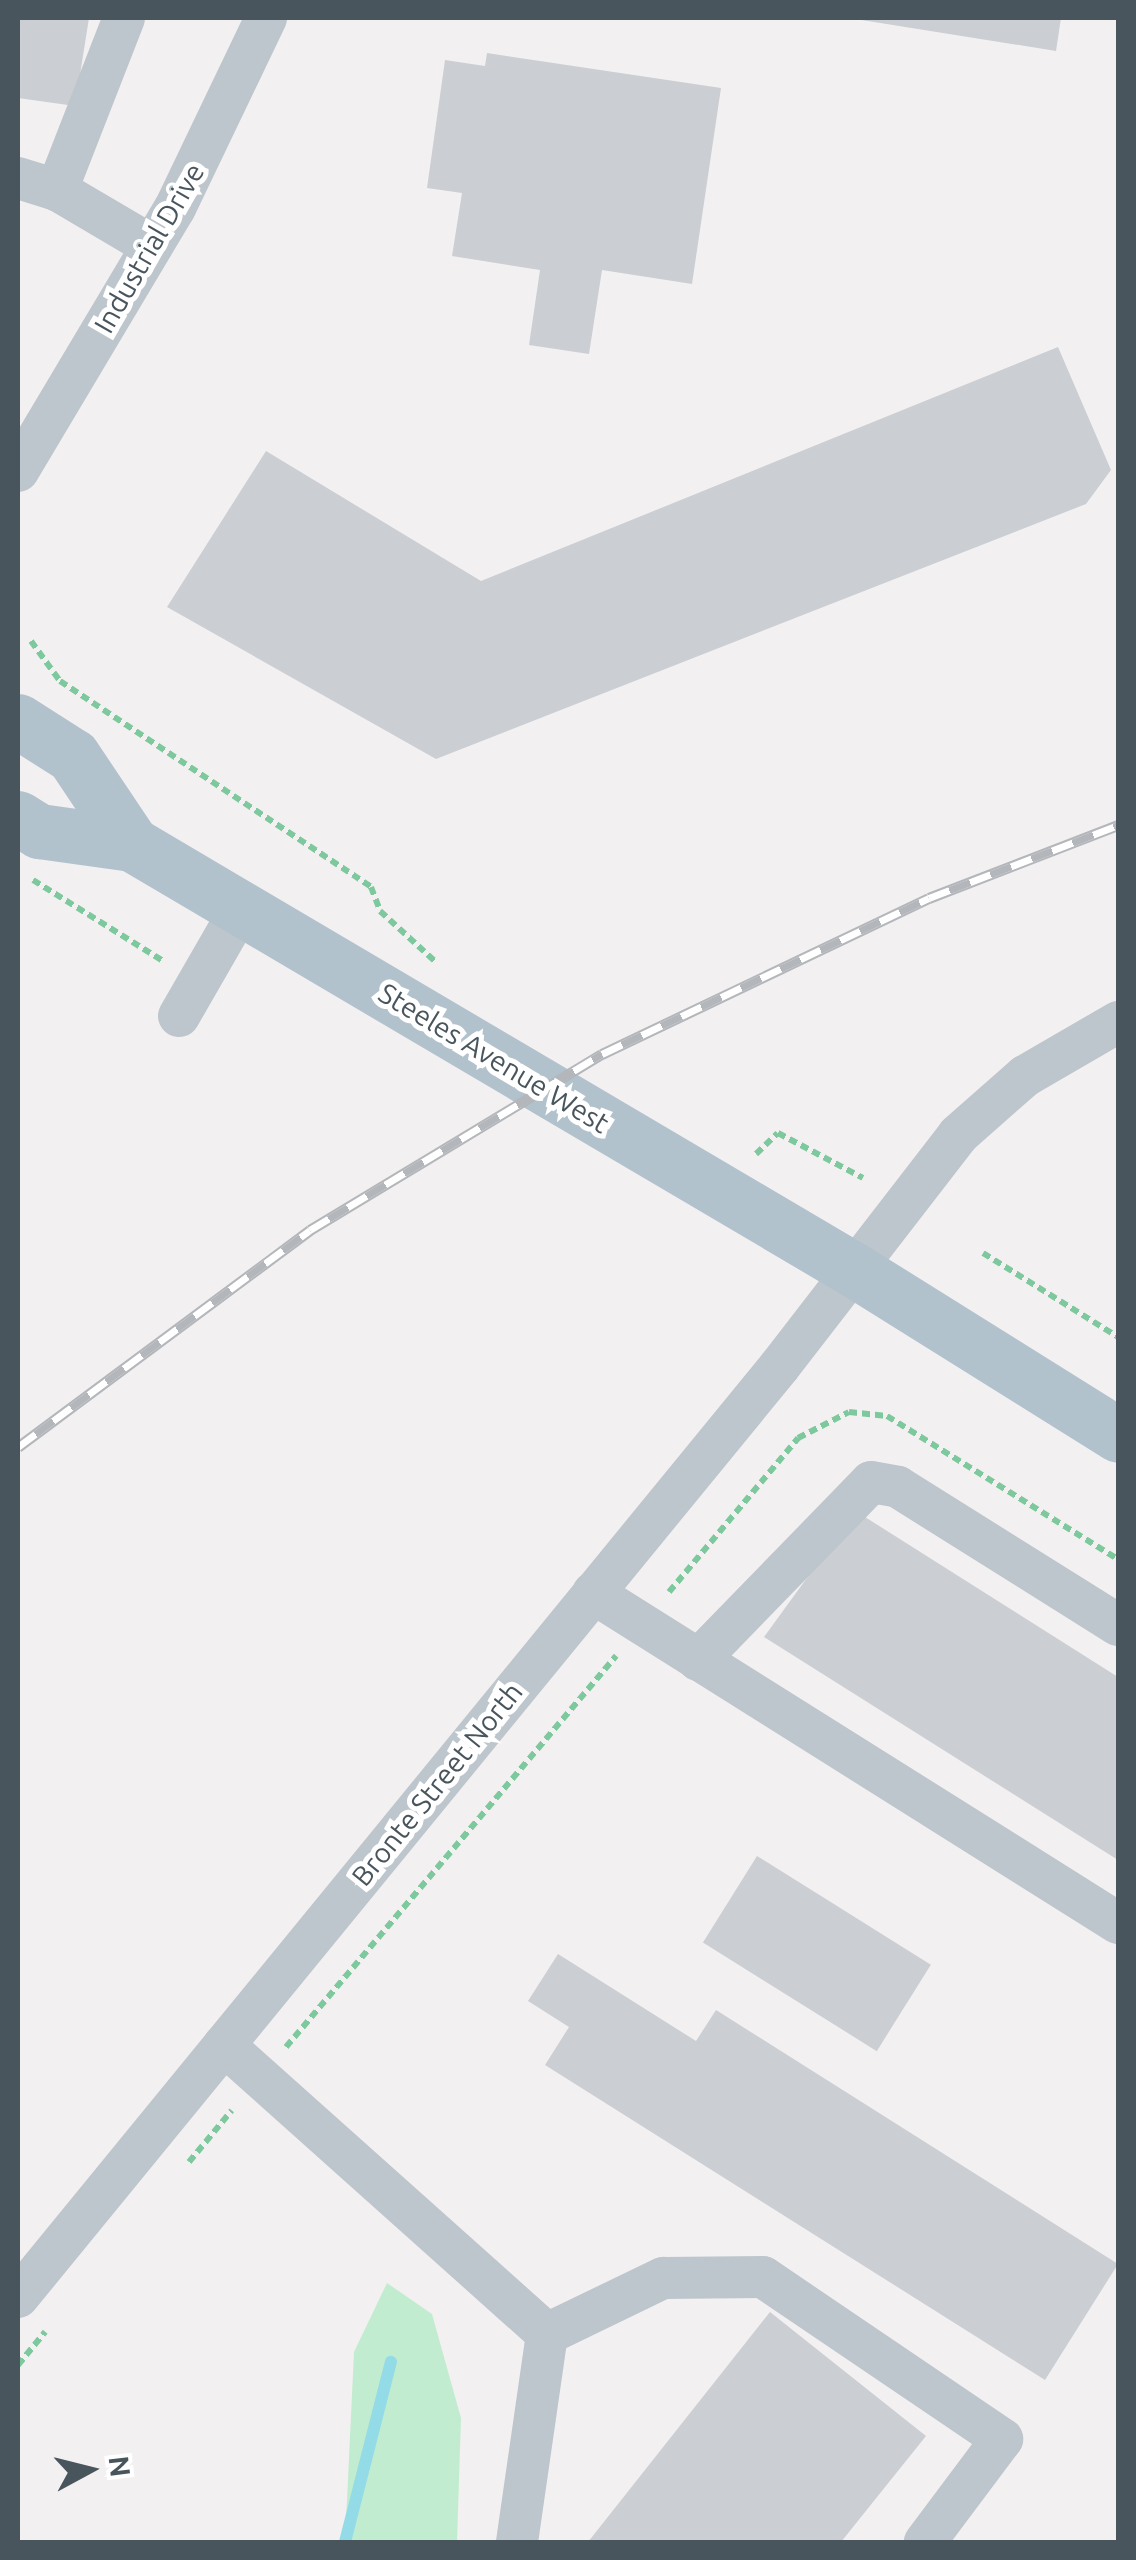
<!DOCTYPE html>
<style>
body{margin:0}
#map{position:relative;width:1136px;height:2560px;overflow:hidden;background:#f3f0f1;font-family:Ubuntu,sans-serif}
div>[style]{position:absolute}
.green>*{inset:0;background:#c2eccf}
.stream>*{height:12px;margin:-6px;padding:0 6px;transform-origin:6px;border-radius:6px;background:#93dbe6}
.building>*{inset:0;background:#cbced2;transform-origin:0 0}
.path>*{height:6px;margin-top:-3px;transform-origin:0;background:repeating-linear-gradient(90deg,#7dc89d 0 8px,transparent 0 13px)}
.minor>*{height:42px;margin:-21px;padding:0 21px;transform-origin:21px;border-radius:21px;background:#bdc6cc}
.major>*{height:55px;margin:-27.5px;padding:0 27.5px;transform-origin:27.5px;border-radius:27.5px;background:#b2c2cd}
.rail>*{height:11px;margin-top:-5.5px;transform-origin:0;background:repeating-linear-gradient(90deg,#fff 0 22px,#b3b6ba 0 44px);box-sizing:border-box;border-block:2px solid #b3b6ba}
span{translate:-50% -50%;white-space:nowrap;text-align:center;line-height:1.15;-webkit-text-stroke:10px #fff;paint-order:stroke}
.street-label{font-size:28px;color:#49555c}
.frame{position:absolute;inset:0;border:20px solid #49555c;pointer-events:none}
.north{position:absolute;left:40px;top:2420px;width:100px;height:100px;-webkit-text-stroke:8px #fff;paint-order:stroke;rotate:83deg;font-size:28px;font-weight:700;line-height:40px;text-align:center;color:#49555c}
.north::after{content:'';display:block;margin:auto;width:35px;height:45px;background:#49555c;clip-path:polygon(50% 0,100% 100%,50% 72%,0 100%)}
</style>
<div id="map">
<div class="green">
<div style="clip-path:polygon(387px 2283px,432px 2314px,461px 2418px,457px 2542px,345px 2542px,354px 2352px)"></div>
</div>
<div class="stream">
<div style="left:345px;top:2542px;width:186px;rotate:-75.7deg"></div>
</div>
<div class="building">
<div style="clip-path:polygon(18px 18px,89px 18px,75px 106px,18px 98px)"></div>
<div style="clip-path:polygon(849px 18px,1061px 18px,1056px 51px)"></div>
<div style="clip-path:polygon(487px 53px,721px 88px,692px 284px,602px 270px,589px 354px,529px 345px,540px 270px,452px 256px,462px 193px,427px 188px,445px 60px,485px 66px)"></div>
<div style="clip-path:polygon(1058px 347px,1111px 470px,1086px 504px,436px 759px,167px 607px,266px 451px,481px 581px)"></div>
<div style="clip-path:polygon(865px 1517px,1118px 1677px,1118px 1860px,764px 1637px,836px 1538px)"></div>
<div style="left:757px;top:1856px;width:205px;height:102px;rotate:32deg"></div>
<div style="clip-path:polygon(558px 1954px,696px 2041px,716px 2010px,1118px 2264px,1045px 2380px,545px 2065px,569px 2027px,528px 2001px)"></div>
<div style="clip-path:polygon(770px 2312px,926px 2436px,841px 2542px,588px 2542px)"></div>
</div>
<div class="path">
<div style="left:31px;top:641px;width:49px;rotate:54.1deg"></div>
<div style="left:60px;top:681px;width:373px;rotate:33.5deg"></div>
<div style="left:371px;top:887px;width:26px;rotate:69deg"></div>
<div style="left:380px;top:911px;width:77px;rotate:42.4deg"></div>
<div style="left:33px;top:880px;width:153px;rotate:31.9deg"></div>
<div style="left:756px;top:1154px;width:30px;rotate:-44deg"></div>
<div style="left:778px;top:1133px;width:96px;rotate:27.9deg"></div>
<div style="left:983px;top:1253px;width:159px;rotate:31.9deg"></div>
<div style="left:669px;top:1592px;width:201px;rotate:-50deg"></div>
<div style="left:798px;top:1438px;width:57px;rotate:-27deg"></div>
<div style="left:849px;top:1412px;width:38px;rotate:6deg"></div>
<div style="left:887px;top:1416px;width:272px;rotate:31.8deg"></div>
<div style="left:286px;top:2047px;width:512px;rotate:-49.84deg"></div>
<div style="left:189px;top:2162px;width:67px;rotate:-50.4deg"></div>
<div style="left:18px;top:2365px;width:43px;rotate:-50.7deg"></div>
</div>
<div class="minor">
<div style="left:124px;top:18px;width:185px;rotate:111.3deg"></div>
<div style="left:57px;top:190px;width:110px;rotate:30.5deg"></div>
<div style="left:18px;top:178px;width:41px;rotate:17.1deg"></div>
<div style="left:18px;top:471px;width:306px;rotate:-59.2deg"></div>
<div style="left:175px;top:208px;width:211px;rotate:-64.4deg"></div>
<div style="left:179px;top:1016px;width:125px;rotate:-60.1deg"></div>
<div style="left:593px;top:1593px;width:620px;rotate:32.15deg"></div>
<div style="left:698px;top:1660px;width:248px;rotate:-45.8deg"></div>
<div style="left:871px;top:1482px;width:27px;rotate:10deg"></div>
<div style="left:898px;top:1487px;width:260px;rotate:32.1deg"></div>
<div style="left:224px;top:2045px;width:433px;rotate:41.8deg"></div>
<div style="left:18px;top:2297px;width:1202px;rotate:-50.71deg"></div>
<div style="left:779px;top:1367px;width:293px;rotate:-52.3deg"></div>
<div style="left:958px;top:1135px;width:89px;rotate:-41.4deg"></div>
<div style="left:1025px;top:1076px;width:108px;rotate:-30.1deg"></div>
<div style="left:547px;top:2334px;width:129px;rotate:-25.8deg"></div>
<div style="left:663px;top:2278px;width:100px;rotate:-0.6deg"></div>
<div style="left:763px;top:2277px;width:289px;rotate:34.1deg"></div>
<div style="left:1002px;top:2439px;width:129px;rotate:126.8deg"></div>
<div style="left:517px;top:2542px;width:210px;rotate:-81.8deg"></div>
</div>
<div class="major">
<div style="left:18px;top:721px;width:65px;rotate:32.5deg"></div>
<div style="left:73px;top:756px;width:106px;rotate:56.2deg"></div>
<div style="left:18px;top:818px;width:25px;rotate:32deg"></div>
<div style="left:39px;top:831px;width:94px;rotate:8deg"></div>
<div style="left:132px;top:844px;width:841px;rotate:30.53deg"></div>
<div style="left:856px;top:1271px;width:309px;rotate:32deg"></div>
</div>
<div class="rail">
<div style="left:18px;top:1447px;width:364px;rotate:-36.6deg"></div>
<div style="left:310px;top:1230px;width:341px;rotate:-31.1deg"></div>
<div style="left:602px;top:1054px;width:362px;rotate:-25.5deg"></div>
<div style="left:929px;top:898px;width:203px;rotate:-21.1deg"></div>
</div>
<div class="street-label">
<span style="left:149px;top:248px;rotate:-60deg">Industrial Drive</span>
<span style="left:494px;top:1058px;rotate:31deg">Steeles Avenue West</span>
<span style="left:437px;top:1784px;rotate:-51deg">Bronte Street North</span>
</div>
<div class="frame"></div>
<div class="north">N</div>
</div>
